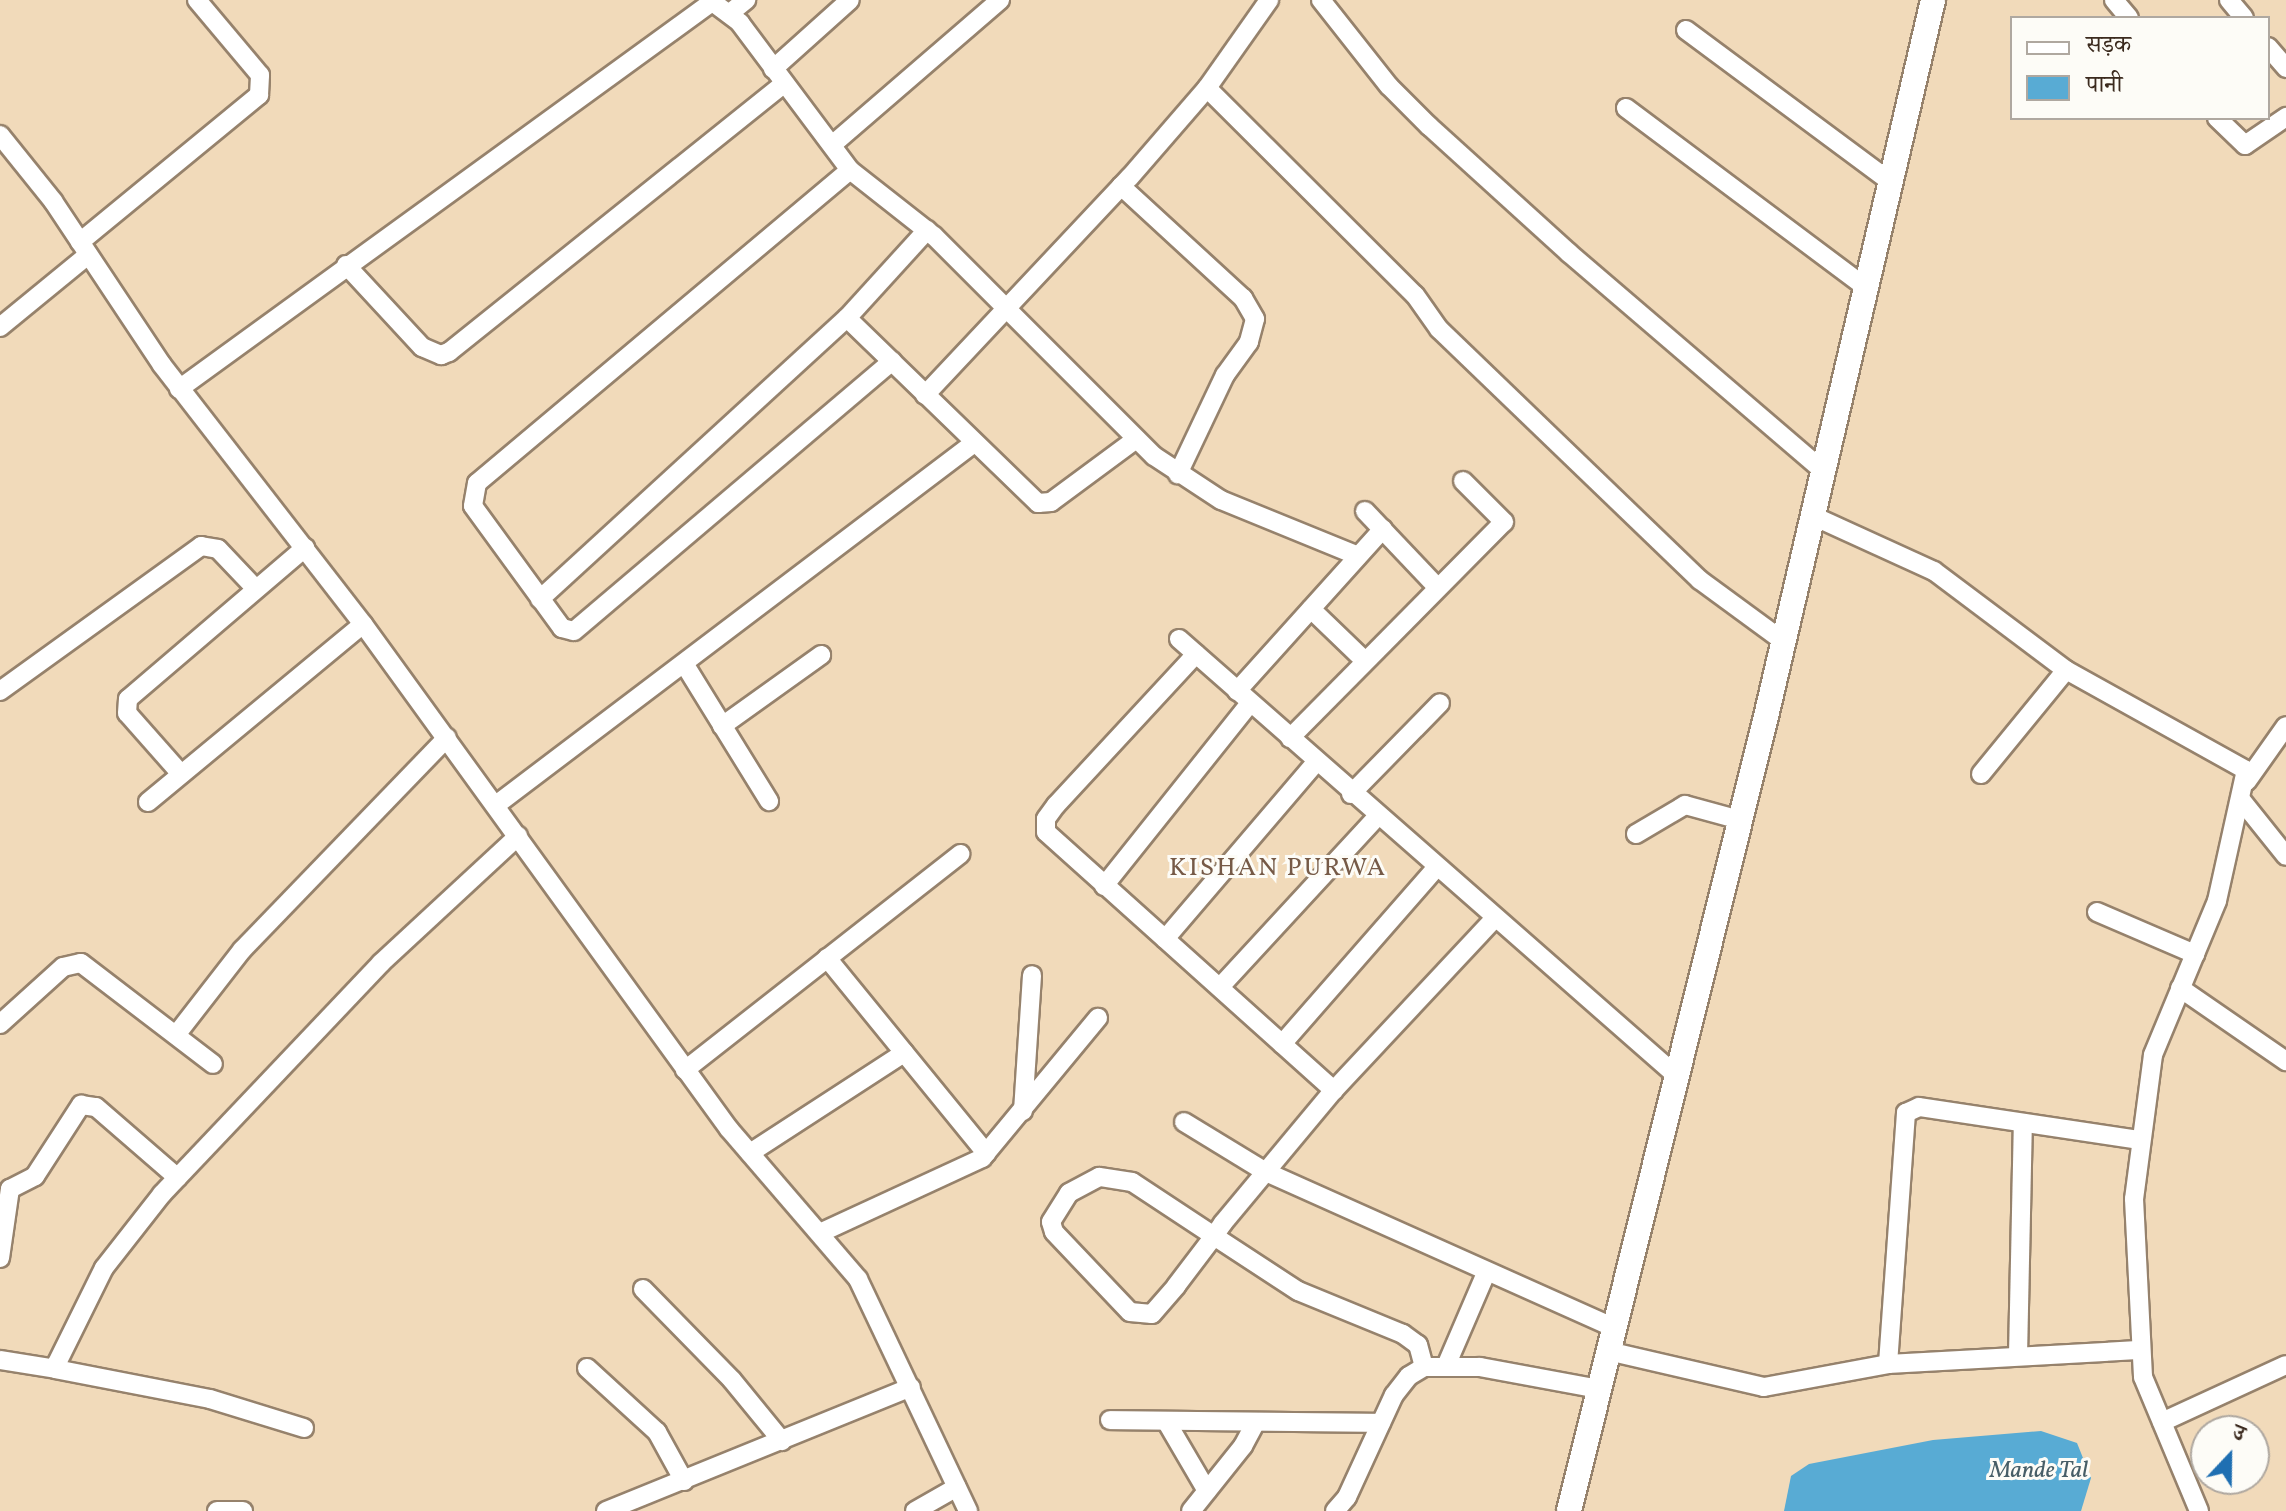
<!DOCTYPE html>
<meta charset="utf-8">
<style>
body{margin:0}
#map{position:relative;width:2286px;height:1511px;overflow:hidden;background:#f1daba;font-family:Vollkorn,"Noto Serif Devanagari",serif}
div>[style]{position:absolute}
.water>*{inset:0;background:#58abd4}
.roads{filter:drop-shadow(2px 0 #96826c) drop-shadow(-2px 0 #96826c) drop-shadow(0 2px #96826c) drop-shadow(0 -2px #96826c)}
.minor>*{height:18px;margin:-9px;padding:0 9px;transform-origin:9px;border-radius:9px;background:#fff}
.major>*{height:24px;margin:-12px;padding:0 12px;transform-origin:12px;border-radius:12px;background:#fff}
span{translate:-50% -50%;white-space:nowrap;text-align:center;line-height:1.15;-webkit-text-stroke:6px #fdfcf7;paint-order:stroke}
.water-label{font-size:24px;color:#475e67;font-style:italic}
.quarter-label{font-size:26px;color:#765a47;letter-spacing:2px}
.legend{position:absolute;left:2010px;top:16px;width:260px;height:104px;box-sizing:border-box;background:#fdfcf7;border:2px solid #afa8a0;margin:0;padding:10px 14px;list-style:none;font-size:24px;color:#3b2a1e}
.legend li{display:flex;align-items:center;gap:16px;height:40px}
.legend b{width:40px;border:2px solid #afa8a0}
.north{position:absolute;left:2190px;top:1415px;width:80px;height:80px;box-sizing:border-box;background:#fdfcf7;border:2px solid #afa8a0;border-radius:50%;rotate:22deg;font-size:22px;font-weight:700;line-height:32px;text-align:center;color:#3b2a1e}
.north::after{content:'';display:block;margin:auto;width:28px;height:36px;background:#1f6fb2;clip-path:polygon(50% 0,100% 100%,50% 72%,0 100%)}
</style>
<div id="map">
<div class="water">
<div style="clip-path:polygon(2041px 1431px,2077px 1443px,2091px 1478px,2081px 1511px,1784px 1511px,1791px 1476px,1809px 1464px,1933px 1440px)"></div>
</div>
<div class="roads">
<div class="minor">
<div style="left:710px;top:0;width:38px;rotate:37deg"></div>
<div style="left:740px;top:23px;width:184px;rotate:53.2deg"></div>
<div style="left:850px;top:170px;width:107px;rotate:38.2deg"></div>
<div style="left:934px;top:236px;width:311px;rotate:45deg"></div>
<div style="left:1154px;top:456px;width:80px;rotate:33.3deg"></div>
<div style="left:1221px;top:500px;width:148px;rotate:22.2deg"></div>
<div style="left:1321px;top:0;width:110px;rotate:51.7deg"></div>
<div style="left:1389px;top:86px;width:57px;rotate:45deg"></div>
<div style="left:1429px;top:126px;width:189px;rotate:42.2deg"></div>
<div style="left:1569px;top:253px;width:332px;rotate:40.6deg"></div>
<div style="left:2114px;top:0;width:23px;rotate:50deg"></div>
<div style="left:2229px;top:0;width:23px;rotate:50deg"></div>
<div style="left:730px;top:13px;width:21px;rotate:-39deg"></div>
<div style="left:1686px;top:30px;width:253px;rotate:36.6deg"></div>
<div style="left:2268px;top:47px;width:28px;rotate:49deg"></div>
<div style="left:773px;top:69px;width:103px;rotate:-41.9deg"></div>
<div style="left:1207px;top:88px;width:293px;rotate:44.9deg"></div>
<div style="left:1415px;top:295px;width:42px;rotate:54.8deg"></div>
<div style="left:1439px;top:329px;width:362px;rotate:43.9deg"></div>
<div style="left:1700px;top:580px;width:103px;rotate:36.3deg"></div>
<div style="left:1626px;top:108px;width:297px;rotate:36.8deg"></div>
<div style="left:2217px;top:118px;width:39px;rotate:44deg"></div>
<div style="left:2245px;top:145px;width:50px;rotate:-34.3deg"></div>
<div style="left:0;top:135px;width:85px;rotate:51.2deg"></div>
<div style="left:53px;top:201px;width:197px;rotate:56.4deg"></div>
<div style="left:162px;top:365px;width:328px;rotate:52.2deg"></div>
<div style="left:363px;top:624px;width:624px;rotate:54.07deg"></div>
<div style="left:729px;top:1129px;width:198px;rotate:49.3deg"></div>
<div style="left:858px;top:1279px;width:257px;rotate:64.6deg"></div>
<div style="left:832px;top:145px;width:222px;rotate:-40.8deg"></div>
<div style="left:850px;top:170px;width:487px;rotate:140deg"></div>
<div style="left:477px;top:483px;width:23px;rotate:100deg"></div>
<div style="left:473px;top:506px;width:151px;rotate:53.9deg"></div>
<div style="left:562px;top:628px;width:12px;rotate:14deg"></div>
<div style="left:574px;top:631px;width:417px;rotate:-40.3deg"></div>
<div style="left:1121px;top:186px;width:166px;rotate:42.6deg"></div>
<div style="left:1243px;top:298px;width:24px;rotate:60deg"></div>
<div style="left:1255px;top:319px;width:24px;rotate:105deg"></div>
<div style="left:1249px;top:342px;width:41px;rotate:126deg"></div>
<div style="left:1225px;top:375px;width:110px;rotate:115.4deg"></div>
<div style="left:80px;top:242px;width:232px;rotate:-39.4deg"></div>
<div style="left:259px;top:95px;width:20px;rotate:-87deg"></div>
<div style="left:260px;top:75px;width:98px;rotate:-130deg"></div>
<div style="left:346px;top:265px;width:112px;rotate:47.2deg"></div>
<div style="left:422px;top:347px;width:21px;rotate:23deg"></div>
<div style="left:441px;top:355px;width:9px;rotate:-21deg"></div>
<div style="left:449px;top:352px;width:429px;rotate:-38.7deg"></div>
<div style="left:847px;top:318px;width:266px;rotate:44.1deg"></div>
<div style="left:1038px;top:503px;width:13px;rotate:-4deg"></div>
<div style="left:1051px;top:502px;width:106px;rotate:-36.5deg"></div>
<div style="left:0;top:327px;width:114px;rotate:-39.3deg"></div>
<div style="left:179px;top:389px;width:659px;rotate:-35.98deg"></div>
<div style="left:925px;top:395px;width:299px;rotate:-46.8deg"></div>
<div style="left:1130px;top:177px;width:118px;rotate:-49.1deg"></div>
<div style="left:1207px;top:88px;width:108px;rotate:-54.8deg"></div>
<div style="left:1365px;top:511px;width:105px;rotate:46.5deg"></div>
<div style="left:1811px;top:515px;width:135px;rotate:24.5deg"></div>
<div style="left:1934px;top:571px;width:165px;rotate:36.9deg"></div>
<div style="left:2066px;top:670px;width:206px;rotate:29.1deg"></div>
<div style="left:2246px;top:770px;width:134px;rotate:102.5deg"></div>
<div style="left:2217px;top:901px;width:167px;rotate:112.6deg"></div>
<div style="left:2153px;top:1055px;width:145px;rotate:97.5deg"></div>
<div style="left:2134px;top:1199px;width:178px;rotate:87.1deg"></div>
<div style="left:2143px;top:1377px;width:145px;rotate:67.3deg"></div>
<div style="left:540px;top:599px;width:416px;rotate:-42.5deg"></div>
<div style="left:847px;top:318px;width:119px;rotate:-47.7deg"></div>
<div style="left:1311px;top:609px;width:75px;rotate:43.9deg"></div>
<div style="left:1179px;top:639px;width:664px;rotate:41.28deg"></div>
<div style="left:1196px;top:654px;width:206px;rotate:132.8deg"></div>
<div style="left:1056px;top:805px;width:17px;rotate:126deg"></div>
<div style="left:1046px;top:819px;width:13px;rotate:90deg"></div>
<div style="left:1046px;top:832px;width:387px;rotate:41.9deg"></div>
<div style="left:685px;top:665px;width:160px;rotate:58.3deg"></div>
<div style="left:0;top:691px;width:248px;rotate:-35.8deg"></div>
<div style="left:201px;top:546px;width:17px;rotate:10deg"></div>
<div style="left:218px;top:549px;width:55px;rotate:46.5deg"></div>
<div style="left:1237px;top:691px;width:218px;rotate:-48deg"></div>
<div style="left:722px;top:726px;width:122px;rotate:-35.6deg"></div>
<div style="left:1290px;top:738px;width:304px;rotate:-45.3deg"></div>
<div style="left:1504px;top:522px;width:58px;rotate:-135deg"></div>
<div style="left:181px;top:774px;width:81px;rotate:-131.5deg"></div>
<div style="left:127px;top:713px;width:14px;rotate:-86deg"></div>
<div style="left:128px;top:699px;width:233px;rotate:-40.5deg"></div>
<div style="left:1981px;top:774px;width:134px;rotate:-50.7deg"></div>
<div style="left:2247px;top:781px;width:67px;rotate:-54.7deg"></div>
<div style="left:1351px;top:794px;width:127px;rotate:-45.6deg"></div>
<div style="left:2242px;top:801px;width:70px;rotate:51.3deg"></div>
<div style="left:148px;top:802px;width:279px;rotate:-39.6deg"></div>
<div style="left:496px;top:805px;width:600px;rotate:-37.14deg"></div>
<div style="left:1636px;top:834px;width:57px;rotate:-30.6deg"></div>
<div style="left:1685px;top:805px;width:57px;rotate:15.3deg"></div>
<div style="left:1104px;top:886px;width:234px;rotate:-51.4deg"></div>
<div style="left:2097px;top:912px;width:107px;rotate:23.2deg"></div>
<div style="left:1165px;top:939px;width:233px;rotate:-49.5deg"></div>
<div style="left:827px;top:958px;width:252px;rotate:50.8deg"></div>
<div style="left:1220px;top:987px;width:231px;rotate:-47.3deg"></div>
<div style="left:2180px;top:988px;width:129px;rotate:34.6deg"></div>
<div style="left:0;top:1024px;width:85px;rotate:-42.1deg"></div>
<div style="left:63px;top:967px;width:18px;rotate:-13deg"></div>
<div style="left:81px;top:963px;width:166px;rotate:37.4deg"></div>
<div style="left:176px;top:1035px;width:108px;rotate:-52.2deg"></div>
<div style="left:242px;top:950px;width:295px;rotate:-46deg"></div>
<div style="left:1282px;top:1044px;width:234px;rotate:-48.8deg"></div>
<div style="left:685px;top:1070px;width:350px;rotate:-38.1deg"></div>
<div style="left:1023px;top:1111px;width:136px;rotate:-86.2deg"></div>
<div style="left:1184px;top:1122px;width:96px;rotate:31.4deg"></div>
<div style="left:1266px;top:1172px;width:379px;rotate:24.1deg"></div>
<div style="left:750px;top:1153px;width:184px;rotate:-33deg"></div>
<div style="left:820px;top:1233px;width:179px;rotate:-24.8deg"></div>
<div style="left:982px;top:1158px;width:182px;rotate:-50.4deg"></div>
<div style="left:0;top:1258px;width:70px;rotate:-81.8deg"></div>
<div style="left:10px;top:1189px;width:28px;rotate:-27deg"></div>
<div style="left:35px;top:1176px;width:85px;rotate:-57.1deg"></div>
<div style="left:81px;top:1105px;width:15px;rotate:8deg"></div>
<div style="left:96px;top:1107px;width:108px;rotate:40.9deg"></div>
<div style="left:643px;top:1289px;width:127px;rotate:45.6deg"></div>
<div style="left:732px;top:1380px;width:79px;rotate:50.7deg"></div>
<div style="left:1608px;top:1351px;width:160px;rotate:13deg"></div>
<div style="left:1764px;top:1387px;width:126px;rotate:-10.5deg"></div>
<div style="left:1888px;top:1364px;width:250px;rotate:-3.2deg"></div>
<div style="left:2018px;top:1356px;width:233px;rotate:-88.8deg"></div>
<div style="left:0;top:1360px;width:57px;rotate:9.1deg"></div>
<div style="left:1888px;top:1364px;width:252px;rotate:-85.9deg"></div>
<div style="left:1906px;top:1113px;width:14px;rotate:-25deg"></div>
<div style="left:1919px;top:1107px;width:223px;rotate:8.5deg"></div>
<div style="left:1446px;top:1366px;width:103px;rotate:-66.7deg"></div>
<div style="left:1424px;top:1367px;width:23px;rotate:-105deg"></div>
<div style="left:1418px;top:1345px;width:19px;rotate:-144deg"></div>
<div style="left:1403px;top:1334px;width:113px;rotate:-157.7deg"></div>
<div style="left:1298px;top:1291px;width:100px;rotate:-146.8deg"></div>
<div style="left:1214px;top:1236px;width:98px;rotate:-146.6deg"></div>
<div style="left:1132px;top:1182px;width:33px;rotate:-171deg"></div>
<div style="left:1099px;top:1177px;width:34px;rotate:152deg"></div>
<div style="left:1069px;top:1193px;width:34px;rotate:122deg"></div>
<div style="left:1051px;top:1222px;width:10px;rotate:73deg"></div>
<div style="left:1054px;top:1232px;width:110px;rotate:46.5deg"></div>
<div style="left:1130px;top:1312px;width:22px;rotate:5deg"></div>
<div style="left:1152px;top:1314px;width:37px;rotate:-49deg"></div>
<div style="left:1176px;top:1286px;width:63px;rotate:-52.8deg"></div>
<div style="left:1214px;top:1236px;width:16px;rotate:-55deg"></div>
<div style="left:1223px;top:1223px;width:173px;rotate:-50.2deg"></div>
<div style="left:1334px;top:1090px;width:234px;rotate:-46.9deg"></div>
<div style="left:587px;top:1368px;width:95px;rotate:42.4deg"></div>
<div style="left:657px;top:1432px;width:56px;rotate:61.1deg"></div>
<div style="left:1110px;top:1420px;width:271px;rotate:0.6deg"></div>
<div style="left:1166px;top:1421px;width:81px;rotate:59.6deg"></div>
<div style="left:2162px;top:1422px;width:136px;rotate:-24.7deg"></div>
<div style="left:304px;top:1428px;width:98px;rotate:-162.9deg"></div>
<div style="left:210px;top:1399px;width:157px;rotate:-169deg"></div>
<div style="left:56px;top:1369px;width:6px;rotate:-81deg"></div>
<div style="left:57px;top:1363px;width:106px;rotate:-63.7deg"></div>
<div style="left:104px;top:1268px;width:94px;rotate:-51.9deg"></div>
<div style="left:162px;top:1194px;width:318px;rotate:-46.5deg"></div>
<div style="left:381px;top:963px;width:187px;rotate:-42.8deg"></div>
<div style="left:217px;top:1511px;width:26px"></div>
<div style="left:606px;top:1511px;width:329px;rotate:-22.1deg"></div>
<div style="left:915px;top:1511px;width:48px;rotate:-29.7deg"></div>
<div style="left:1191px;top:1511px;width:83px;rotate:-51.3deg"></div>
<div style="left:1243px;top:1446px;width:27px;rotate:-62deg"></div>
<div style="left:1335px;top:1511px;width:18px;rotate:-49deg"></div>
<div style="left:1347px;top:1497px;width:112px;rotate:-65.3deg"></div>
<div style="left:1394px;top:1395px;width:24px;rotate:-52deg"></div>
<div style="left:1409px;top:1376px;width:17px;rotate:-31deg"></div>
<div style="left:1424px;top:1367px;width:56px"></div>
<div style="left:1480px;top:1367px;width:121px;rotate:10.5deg"></div>
</div>
<div class="major">
<div style="left:1569px;top:1511px;width:827px;rotate:-76.08deg"></div>
<div style="left:1768px;top:708px;width:727px;rotate:-76.88deg"></div>
</div>
</div>
<div class="water-label">
<span style="left:2039px;top:1472px">Mande Tal</span>
</div>
<div class="quarter-label">
<span style="left:1278px;top:869px">KISHAN PURWA</span>
</div>
<ul class="legend">
<li><b style="height:10px;background:#fff"></b>सड़क</li>
<li><b style="height:22px;background:#58abd4"></b>पानी</li>
</ul>
<div class="north">उ</div>
</div>
